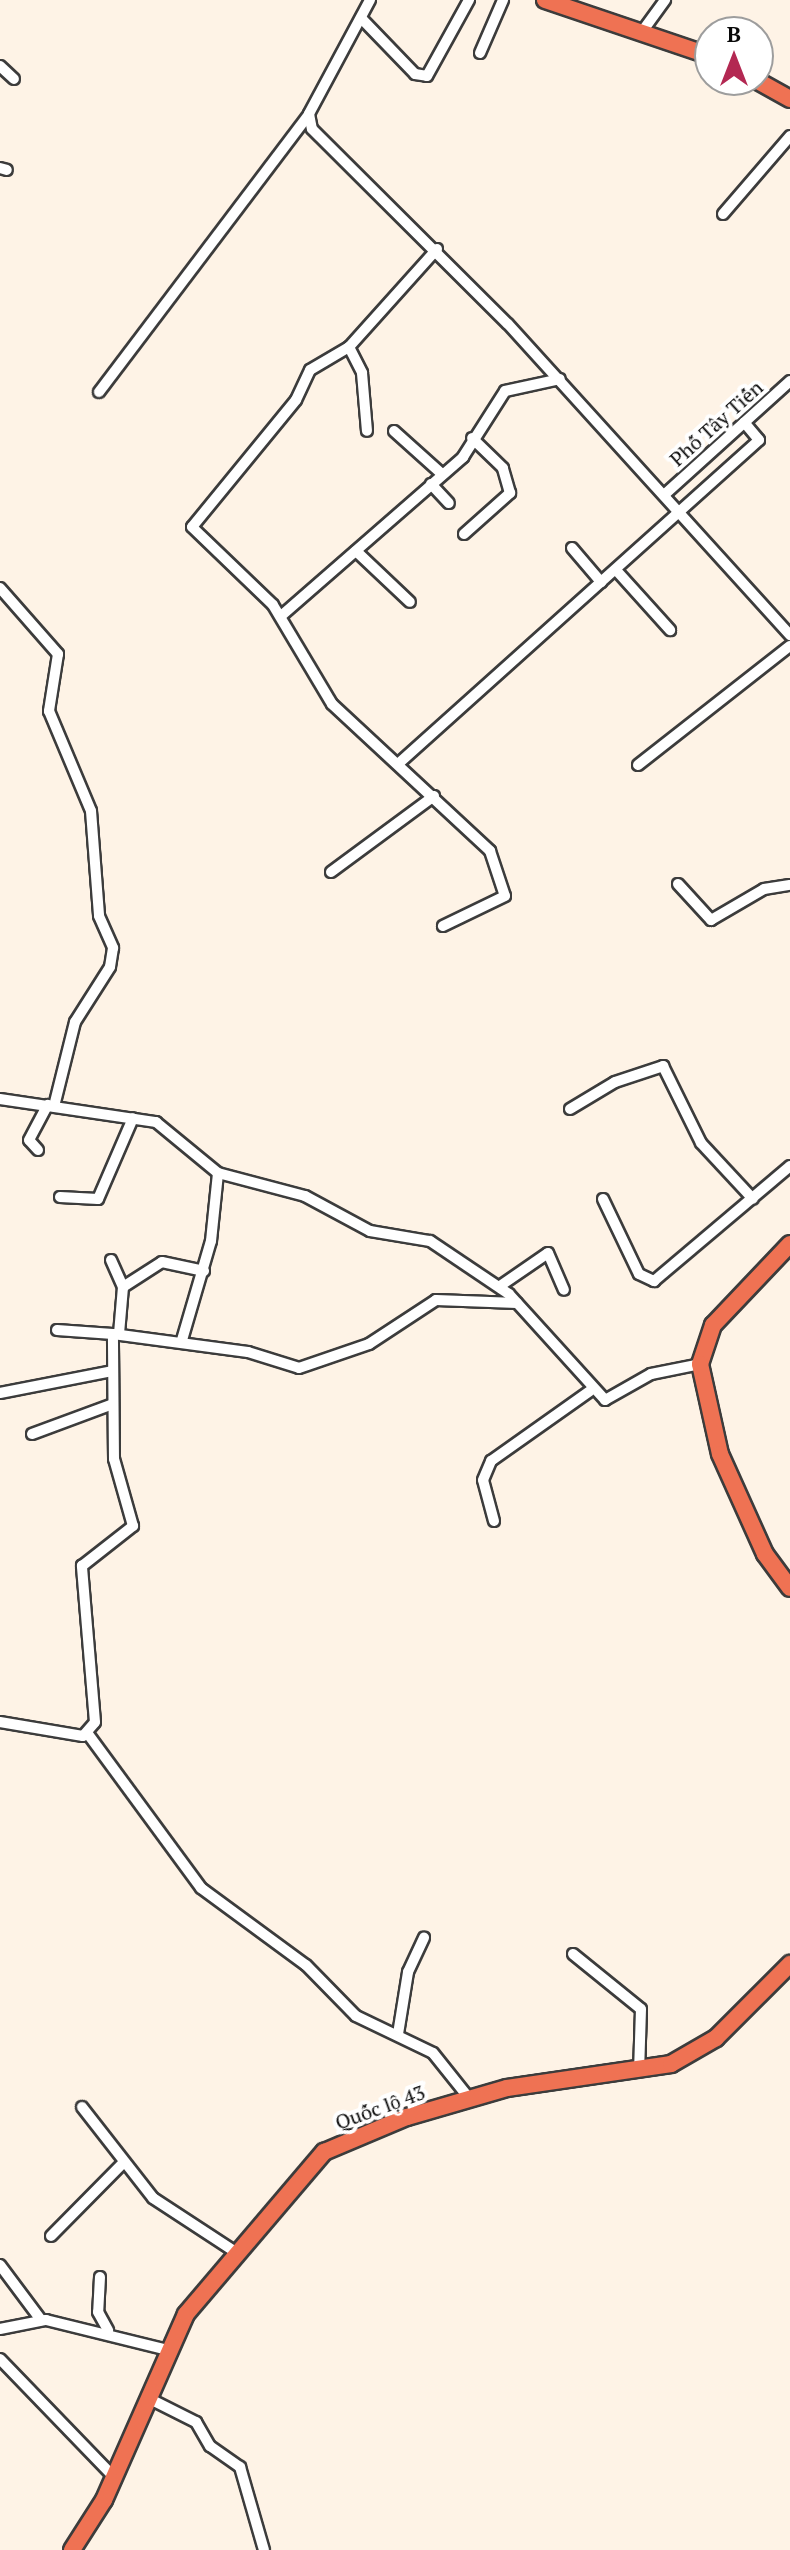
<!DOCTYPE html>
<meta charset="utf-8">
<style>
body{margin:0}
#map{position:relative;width:790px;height:2550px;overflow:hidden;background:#fef3e6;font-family:"PT Serif",serif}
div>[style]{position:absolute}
.roads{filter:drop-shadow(2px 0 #3c3c3c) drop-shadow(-2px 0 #3c3c3c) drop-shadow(0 2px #3c3c3c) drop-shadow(0 -2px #3c3c3c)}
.minor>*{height:10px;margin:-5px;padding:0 5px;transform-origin:5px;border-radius:5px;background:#fff}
.highway>*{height:16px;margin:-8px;padding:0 8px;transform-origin:8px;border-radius:8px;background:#ef7253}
span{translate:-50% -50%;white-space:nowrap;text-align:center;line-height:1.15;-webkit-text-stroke:8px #fff;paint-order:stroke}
.street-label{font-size:20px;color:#090909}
.north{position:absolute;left:694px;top:16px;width:80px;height:80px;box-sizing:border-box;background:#fff;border:2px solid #9d9d9d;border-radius:50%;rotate:0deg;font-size:22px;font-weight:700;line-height:32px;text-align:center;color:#090909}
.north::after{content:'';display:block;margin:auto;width:28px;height:36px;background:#b32852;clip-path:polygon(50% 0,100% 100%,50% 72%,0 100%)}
</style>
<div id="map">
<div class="roads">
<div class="minor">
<div style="left:370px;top:0;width:129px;rotate:118.2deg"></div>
<div style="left:309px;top:114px;width:15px;rotate:79deg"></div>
<div style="left:312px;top:129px;width:276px;rotate:44.9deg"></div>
<div style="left:508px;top:324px;width:420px;rotate:47.8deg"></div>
<div style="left:361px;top:18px;width:78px;rotate:46deg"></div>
<div style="left:415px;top:74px;width:12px;rotate:9deg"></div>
<div style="left:427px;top:76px;width:87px;rotate:-61.1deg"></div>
<div style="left:644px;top:29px;width:36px;rotate:-54deg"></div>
<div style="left:480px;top:53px;width:58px;rotate:-66.5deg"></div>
<div style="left:0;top:66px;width:19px;rotate:43deg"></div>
<div style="left:0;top:168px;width:7px;rotate:16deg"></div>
<div style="left:723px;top:214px;width:103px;rotate:-49.3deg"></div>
<div style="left:437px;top:249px;width:132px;rotate:131.9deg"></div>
<div style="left:349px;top:347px;width:45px;rotate:149.5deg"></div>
<div style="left:310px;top:370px;width:33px;rotate:115deg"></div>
<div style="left:296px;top:400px;width:164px;rotate:129.3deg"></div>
<div style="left:192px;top:527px;width:112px;rotate:43.9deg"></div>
<div style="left:273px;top:605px;width:115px;rotate:59.2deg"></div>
<div style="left:332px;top:704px;width:216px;rotate:42.9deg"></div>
<div style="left:490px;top:851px;width:47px;rotate:71.6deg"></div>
<div style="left:505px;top:896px;width:69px;rotate:154.2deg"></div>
<div style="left:349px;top:347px;width:29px;rotate:63deg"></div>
<div style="left:362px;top:373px;width:58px;rotate:85.1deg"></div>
<div style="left:99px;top:392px;width:348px;rotate:-52.9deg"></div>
<div style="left:394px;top:431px;width:64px;rotate:41.9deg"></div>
<div style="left:431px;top:484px;width:26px;rotate:47deg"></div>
<div style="left:664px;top:495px;width:170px;rotate:-42.1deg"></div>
<div style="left:464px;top:534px;width:62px;rotate:-41.7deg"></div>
<div style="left:510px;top:493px;width:26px;rotate:-106deg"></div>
<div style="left:503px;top:468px;width:43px;rotate:-135.9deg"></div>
<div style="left:572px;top:548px;width:45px;rotate:49.5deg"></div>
<div style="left:356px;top:551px;width:74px;rotate:43.4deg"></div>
<div style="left:616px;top:570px;width:81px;rotate:48deg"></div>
<div style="left:0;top:588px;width:88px;rotate:48.7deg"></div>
<div style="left:58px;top:654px;width:58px;rotate:99deg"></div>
<div style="left:49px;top:711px;width:108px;rotate:67.2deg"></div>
<div style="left:91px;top:811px;width:105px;rotate:85.6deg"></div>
<div style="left:99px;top:916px;width:35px;rotate:66deg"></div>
<div style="left:113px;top:948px;width:19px;rotate:99deg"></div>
<div style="left:110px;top:967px;width:65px;rotate:122.5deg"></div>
<div style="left:75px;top:1022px;width:87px;rotate:104deg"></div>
<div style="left:281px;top:616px;width:242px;rotate:-41.1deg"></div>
<div style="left:463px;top:457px;width:78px;rotate:-57.5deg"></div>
<div style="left:505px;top:391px;width:56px;rotate:-12.3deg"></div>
<div style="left:398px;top:764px;width:485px;rotate:-41.9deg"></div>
<div style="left:759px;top:440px;width:23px;rotate:-130deg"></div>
<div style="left:638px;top:765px;width:193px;rotate:-38.1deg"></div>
<div style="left:331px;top:872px;width:128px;rotate:-36.4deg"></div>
<div style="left:678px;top:884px;width:49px;rotate:47.5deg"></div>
<div style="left:711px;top:920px;width:61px;rotate:-30.3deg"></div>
<div style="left:764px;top:889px;width:26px;rotate:-9deg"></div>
<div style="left:0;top:1099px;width:158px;rotate:8.4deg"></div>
<div style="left:156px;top:1122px;width:80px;rotate:39.4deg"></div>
<div style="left:218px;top:1173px;width:90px;rotate:14.8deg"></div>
<div style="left:305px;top:1196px;width:74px;rotate:28.3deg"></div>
<div style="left:370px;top:1231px;width:61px;rotate:9.5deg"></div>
<div style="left:430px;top:1241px;width:95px;rotate:33.9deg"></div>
<div style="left:509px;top:1294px;width:143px;rotate:47.8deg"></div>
<div style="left:605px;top:1400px;width:53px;rotate:-29.5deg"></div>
<div style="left:651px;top:1374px;width:50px;rotate:-11.5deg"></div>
<div style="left:570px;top:1109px;width:52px;rotate:-31deg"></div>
<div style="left:615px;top:1082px;width:51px;rotate:-18.4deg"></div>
<div style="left:663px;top:1066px;width:86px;rotate:63.7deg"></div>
<div style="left:701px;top:1143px;width:76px;rotate:47.1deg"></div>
<div style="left:38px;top:1150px;width:13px;rotate:-132deg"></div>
<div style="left:29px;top:1140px;width:40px;rotate:-62deg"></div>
<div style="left:60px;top:1197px;width:38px;rotate:3deg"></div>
<div style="left:98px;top:1199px;width:88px;rotate:-66.6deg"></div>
<div style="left:603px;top:1199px;width:83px;rotate:64.4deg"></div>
<div style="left:639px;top:1274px;width:17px;rotate:25deg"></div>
<div style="left:654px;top:1281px;width:178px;rotate:-40.2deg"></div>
<div style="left:111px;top:1260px;width:30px;rotate:66deg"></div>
<div style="left:123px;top:1287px;width:47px;rotate:94.9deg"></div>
<div style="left:500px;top:1286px;width:58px;rotate:-34.5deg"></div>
<div style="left:548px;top:1253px;width:40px;rotate:66.6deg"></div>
<div style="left:123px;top:1287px;width:46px;rotate:-32.7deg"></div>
<div style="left:162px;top:1262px;width:43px;rotate:12.1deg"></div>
<div style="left:57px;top:1330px;width:56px;rotate:4.1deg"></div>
<div style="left:182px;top:1340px;width:103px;rotate:-73.7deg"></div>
<div style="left:211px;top:1241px;width:68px;rotate:-84.1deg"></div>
<div style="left:0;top:1393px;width:114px;rotate:-11.1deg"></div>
<div style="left:32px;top:1434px;width:86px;rotate:-20.3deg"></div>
<div style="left:494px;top:1521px;width:42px;rotate:-105deg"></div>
<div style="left:483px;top:1480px;width:21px;rotate:-67deg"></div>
<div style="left:491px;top:1461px;width:121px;rotate:-35.3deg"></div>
<div style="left:0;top:1722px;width:84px;rotate:9.6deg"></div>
<div style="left:83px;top:1736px;width:18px;rotate:-49deg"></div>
<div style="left:95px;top:1722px;width:157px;rotate:-94.8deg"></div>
<div style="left:82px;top:1566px;width:65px;rotate:-38.1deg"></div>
<div style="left:133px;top:1526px;width:70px;rotate:-105.8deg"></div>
<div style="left:114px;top:1459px;width:125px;rotate:-90.5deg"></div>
<div style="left:113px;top:1334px;width:136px;rotate:7.6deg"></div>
<div style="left:248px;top:1352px;width:53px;rotate:17.4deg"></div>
<div style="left:299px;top:1368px;width:74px;rotate:-18.9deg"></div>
<div style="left:369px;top:1344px;width:80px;rotate:-33.3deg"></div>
<div style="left:436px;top:1300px;width:81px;rotate:2.1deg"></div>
<div style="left:88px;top:1734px;width:191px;rotate:53.7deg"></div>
<div style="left:201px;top:1888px;width:130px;rotate:36.3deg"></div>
<div style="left:306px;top:1965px;width:71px;rotate:45.6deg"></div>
<div style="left:356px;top:2016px;width:85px;rotate:25.7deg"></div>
<div style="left:433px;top:2053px;width:58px;rotate:51.3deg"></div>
<div style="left:573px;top:1954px;width:87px;rotate:39deg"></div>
<div style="left:641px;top:2009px;width:62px;rotate:91.8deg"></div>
<div style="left:398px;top:2034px;width:63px;rotate:-80.8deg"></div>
<div style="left:408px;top:1972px;width:38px;rotate:-65deg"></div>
<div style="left:82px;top:2107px;width:115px;rotate:52deg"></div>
<div style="left:153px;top:2198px;width:100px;rotate:33.2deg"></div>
<div style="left:51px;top:2236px;width:103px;rotate:-45.4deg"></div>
<div style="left:0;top:2265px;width:69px;rotate:53.3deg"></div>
<div style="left:100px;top:2277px;width:35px;rotate:93deg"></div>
<div style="left:98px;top:2312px;width:21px;rotate:61deg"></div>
<div style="left:0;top:2329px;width:47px;rotate:-11.1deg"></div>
<div style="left:46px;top:2320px;width:126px;rotate:13.8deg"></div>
<div style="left:0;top:2359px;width:164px;rotate:46deg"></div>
<div style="left:148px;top:2398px;width:54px;rotate:26.6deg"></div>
<div style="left:196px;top:2422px;width:28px;rotate:60deg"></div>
<div style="left:210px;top:2446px;width:37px;rotate:35deg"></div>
<div style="left:240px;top:2467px;width:86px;rotate:73.9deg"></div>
</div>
<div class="highway">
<div style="left:545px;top:0;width:174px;rotate:18.7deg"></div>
<div style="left:756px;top:80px;width:39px;rotate:29deg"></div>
<div style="left:790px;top:1244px;width:112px;rotate:133.5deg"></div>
<div style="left:713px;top:1325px;width:41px;rotate:108.4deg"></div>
<div style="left:700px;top:1364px;width:92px;rotate:77.5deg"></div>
<div style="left:720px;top:1454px;width:110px;rotate:65.8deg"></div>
<div style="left:765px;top:1554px;width:42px;rotate:53.7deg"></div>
<div style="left:72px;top:2550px;width:59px;rotate:-57.4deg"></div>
<div style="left:104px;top:2500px;width:203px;rotate:-66.2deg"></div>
<div style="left:186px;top:2314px;width:213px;rotate:-49.6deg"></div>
<div style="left:324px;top:2152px;width:90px;rotate:-22.9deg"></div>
<div style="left:407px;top:2117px;width:104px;rotate:-16.2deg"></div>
<div style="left:507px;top:2088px;width:166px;rotate:-8.3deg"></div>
<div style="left:671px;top:2064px;width:52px;rotate:-30deg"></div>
<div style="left:716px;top:2038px;width:105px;rotate:-45deg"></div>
</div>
</div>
<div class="street-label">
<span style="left:716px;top:423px;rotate:-42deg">Phố Tây Tiến</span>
<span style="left:380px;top:2107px;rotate:-20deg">Quốc lộ 43</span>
</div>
<div class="north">B</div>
</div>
